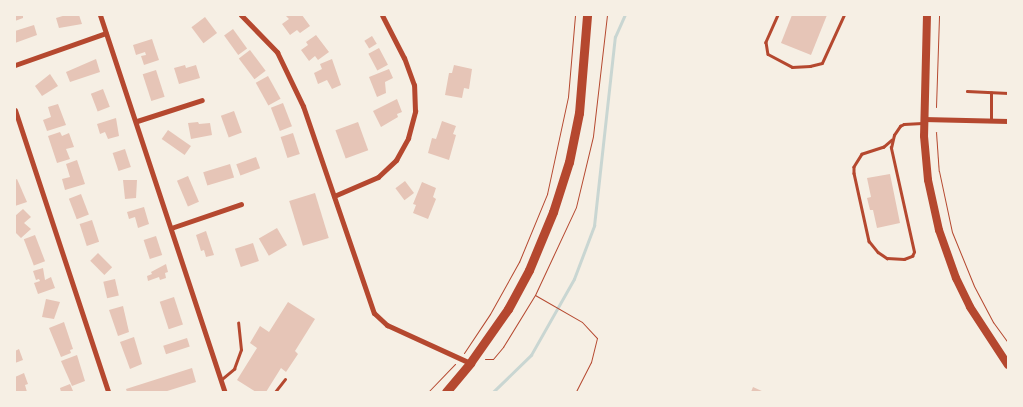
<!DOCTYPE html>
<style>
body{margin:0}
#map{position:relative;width:1023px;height:407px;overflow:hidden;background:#f6efe4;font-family:"IBM Plex Sans",sans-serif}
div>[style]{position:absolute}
.stream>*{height:2.5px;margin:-1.25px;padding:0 1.25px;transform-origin:1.25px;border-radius:1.25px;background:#c9d6d2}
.building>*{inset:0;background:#e6c5b7;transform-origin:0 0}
.path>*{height:1px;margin:-0.5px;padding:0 0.5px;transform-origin:0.5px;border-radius:0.5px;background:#b5482f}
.service>*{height:2.5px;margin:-1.25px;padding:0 1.25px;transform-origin:1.25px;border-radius:1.25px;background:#b5482f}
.minor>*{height:5px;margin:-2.5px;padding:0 2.5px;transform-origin:2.5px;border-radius:2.5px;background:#b5482f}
.secondary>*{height:8px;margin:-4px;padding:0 4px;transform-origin:4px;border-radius:4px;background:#b5482f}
.primary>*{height:9px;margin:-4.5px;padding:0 4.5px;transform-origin:4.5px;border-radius:4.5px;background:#b5482f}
span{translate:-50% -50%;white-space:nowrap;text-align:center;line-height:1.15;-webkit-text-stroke:4px #f6efe4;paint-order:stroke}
.frame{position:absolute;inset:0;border:16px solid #f6efe4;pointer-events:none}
</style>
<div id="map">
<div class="stream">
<div style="left:493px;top:392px;width:53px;rotate:-44.2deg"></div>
<div style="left:531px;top:355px;width:87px;rotate:-60.5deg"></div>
<div style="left:574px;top:279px;width:57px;rotate:-69.3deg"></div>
<div style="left:594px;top:226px;width:190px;rotate:-83.7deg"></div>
<div style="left:615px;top:37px;width:24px;rotate:-66deg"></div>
</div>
<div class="building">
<div style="clip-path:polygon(15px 15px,23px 15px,23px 18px,15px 21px)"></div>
<div style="clip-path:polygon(66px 15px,79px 15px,82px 24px,59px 28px,56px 18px)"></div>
<div style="clip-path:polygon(288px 15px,302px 15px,310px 26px,300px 33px,297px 30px,290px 35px,282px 24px,289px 19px,286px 16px)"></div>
<div style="clip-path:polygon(792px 15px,827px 15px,811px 55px,781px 43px)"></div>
<div style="left:205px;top:17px;width:20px;height:17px;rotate:53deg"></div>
<div style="clip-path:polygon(34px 25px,37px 35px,15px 43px,15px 31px)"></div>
<div style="left:233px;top:29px;width:24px;height:11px;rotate:54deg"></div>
<div style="clip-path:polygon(316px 35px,329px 52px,318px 60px,315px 56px,309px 61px,301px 50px,308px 45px,306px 42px)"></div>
<div style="left:372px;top:36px;width:9px;height:9px;rotate:58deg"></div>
<div style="clip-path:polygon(152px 39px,159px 60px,144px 65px,141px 56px,146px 55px,145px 52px,136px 55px,133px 45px)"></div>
<div style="left:379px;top:48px;width:19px;height:12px;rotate:62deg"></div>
<div style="left:250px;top:50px;width:26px;height:14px;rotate:53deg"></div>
<div style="clip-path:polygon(96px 59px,100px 72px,70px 82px,66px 72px)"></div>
<div style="clip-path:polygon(332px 59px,341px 85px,332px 89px,327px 80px,318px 84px,314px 73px,322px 69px,320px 64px)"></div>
<div style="clip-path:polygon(185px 65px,186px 68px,196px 65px,200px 78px,179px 84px,174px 68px)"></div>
<div style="clip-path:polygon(454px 65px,472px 69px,469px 89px,464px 88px,462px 98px,445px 95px,449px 73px,452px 73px)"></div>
<div style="clip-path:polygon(389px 69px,393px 78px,385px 82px,386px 93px,377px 97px,369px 77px)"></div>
<div style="left:156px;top:70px;width:28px;height:14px;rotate:72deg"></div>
<div style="clip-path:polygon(50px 74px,58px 86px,42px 96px,35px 86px)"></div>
<div style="left:268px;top:76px;width:26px;height:14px;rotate:61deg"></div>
<div style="left:103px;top:89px;width:19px;height:13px;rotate:69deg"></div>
<div style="clip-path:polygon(397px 99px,402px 112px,397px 114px,398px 117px,381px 127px,373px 111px)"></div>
<div style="left:283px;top:103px;width:25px;height:13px;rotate:69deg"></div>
<div style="clip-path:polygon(58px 104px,66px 125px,47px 131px,43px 120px,51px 117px,48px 107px)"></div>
<div style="left:234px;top:111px;width:23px;height:14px;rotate:70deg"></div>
<div style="clip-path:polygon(116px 118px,119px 136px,108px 139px,105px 132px,100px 134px,97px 124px)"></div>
<div style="clip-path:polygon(442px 121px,456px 126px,453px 134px,456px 135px,449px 160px,428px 153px,432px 138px,436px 139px)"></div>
<div style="clip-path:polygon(198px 122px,199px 124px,210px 123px,212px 135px,191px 139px,188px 123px)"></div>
<div style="left:358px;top:122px;width:30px;height:24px;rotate:70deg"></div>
<div style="left:168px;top:130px;width:28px;height:11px;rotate:35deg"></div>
<div style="clip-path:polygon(60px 132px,62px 136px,69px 133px,74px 147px,66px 149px,70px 159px,57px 163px,48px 136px)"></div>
<div style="left:293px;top:133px;width:22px;height:13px;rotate:72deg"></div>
<div style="left:125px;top:149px;width:19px;height:13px;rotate:72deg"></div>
<div style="left:256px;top:157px;width:12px;height:21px;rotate:70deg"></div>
<div style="clip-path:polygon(77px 160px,85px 184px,65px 190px,62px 179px,70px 177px,66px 164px)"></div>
<div style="left:230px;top:164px;width:14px;height:28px;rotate:73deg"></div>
<div style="clip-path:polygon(890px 174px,900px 223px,877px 228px,873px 210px,870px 210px,867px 198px,871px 197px,867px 178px)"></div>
<div style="left:188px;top:176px;width:28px;height:12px;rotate:67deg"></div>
<div style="clip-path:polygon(17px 179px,27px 202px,15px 206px,15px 180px)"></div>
<div style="clip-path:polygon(123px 180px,137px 180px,136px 198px,125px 199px)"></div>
<div style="left:405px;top:181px;width:15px;height:12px;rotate:53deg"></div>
<div style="clip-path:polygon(422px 182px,436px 188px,433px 197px,436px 199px,428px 219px,413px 213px,416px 205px,413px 204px)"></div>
<div style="left:315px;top:193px;width:47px;height:27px;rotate:73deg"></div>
<div style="left:81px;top:194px;width:22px;height:13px;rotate:69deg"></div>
<div style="clip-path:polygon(144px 207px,149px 224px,138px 228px,135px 217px,129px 219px,127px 212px)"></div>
<div style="clip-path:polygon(23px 209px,31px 217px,24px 223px,31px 229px,21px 238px,15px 232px,15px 216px)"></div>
<div style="left:92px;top:220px;width:23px;height:13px;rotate:72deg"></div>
<div style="left:277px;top:228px;width:20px;height:21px;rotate:60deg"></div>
<div style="clip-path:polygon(206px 231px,214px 255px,206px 257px,204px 250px,201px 251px,196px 235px)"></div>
<div style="left:35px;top:235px;width:28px;height:12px;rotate:69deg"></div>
<div style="left:156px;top:236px;width:20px;height:13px;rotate:72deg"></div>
<div style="left:253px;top:243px;width:19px;height:19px;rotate:72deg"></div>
<div style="left:98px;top:253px;width:20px;height:11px;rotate:45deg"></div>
<div style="clip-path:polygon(166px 264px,168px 272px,165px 273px,166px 278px,160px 280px,159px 277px,148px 281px,147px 276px,152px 274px,151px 272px)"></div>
<div style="clip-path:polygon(43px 268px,45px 280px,51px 277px,55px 288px,38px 294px,34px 283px,40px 281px,39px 279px,36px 280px,33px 271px)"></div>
<div style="left:115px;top:279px;width:17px;height:12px;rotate:77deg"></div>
<div style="left:174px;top:297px;width:29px;height:15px;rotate:72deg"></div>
<div style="clip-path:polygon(46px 299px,60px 302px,54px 319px,42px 317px)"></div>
<div style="clip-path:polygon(288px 302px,315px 319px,295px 351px,298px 354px,286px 372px,281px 368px,266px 392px,256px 392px,237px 380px,257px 348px,250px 343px,260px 326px,269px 332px)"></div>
<div style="clip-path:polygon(123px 306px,129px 332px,118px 336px,109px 310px)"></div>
<div style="clip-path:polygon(64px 322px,73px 349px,70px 350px,71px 353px,61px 357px,49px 328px)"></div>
<div style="clip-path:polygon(134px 337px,142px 364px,130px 369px,120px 342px)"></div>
<div style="left:187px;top:338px;width:9px;height:25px;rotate:72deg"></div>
<div style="clip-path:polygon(19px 349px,23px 360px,15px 363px,15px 351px)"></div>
<div style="clip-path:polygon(77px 355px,85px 381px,72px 386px,61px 361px)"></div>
<div style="clip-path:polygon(192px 368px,196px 382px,164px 392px,127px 392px,126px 389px)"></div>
<div style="clip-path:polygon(24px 373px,28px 384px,25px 385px,27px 392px,15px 392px,15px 377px)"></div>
<div style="clip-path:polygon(70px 384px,73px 391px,61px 392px,60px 388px)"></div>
<div style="clip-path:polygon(753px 387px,764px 392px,751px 392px)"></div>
</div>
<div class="path">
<div style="left:936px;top:107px;width:92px;rotate:-88.1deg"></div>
<div style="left:936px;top:132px;width:39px;rotate:86deg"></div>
<div style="left:939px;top:171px;width:62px;rotate:78deg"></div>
<div style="left:952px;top:232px;width:58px;rotate:67.8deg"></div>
<div style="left:974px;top:286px;width:41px;rotate:62.2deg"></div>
<div style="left:993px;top:322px;width:26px;rotate:54deg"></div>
<div style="left:535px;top:295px;width:54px;rotate:29.9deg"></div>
<div style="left:582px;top:322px;width:22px;rotate:47deg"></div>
<div style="left:597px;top:338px;width:25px;rotate:104deg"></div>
<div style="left:591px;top:362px;width:34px;rotate:117deg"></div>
<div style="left:464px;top:353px;width:47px;rotate:-56.3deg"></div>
<div style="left:490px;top:314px;width:60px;rotate:-60.9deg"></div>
<div style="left:519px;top:262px;width:74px;rotate:-67.6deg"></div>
<div style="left:547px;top:194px;width:99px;rotate:-77.8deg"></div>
<div style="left:568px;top:97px;width:82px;rotate:-85.1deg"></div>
<div style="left:485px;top:359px;width:8px"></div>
<div style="left:493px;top:359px;width:16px;rotate:-50deg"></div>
<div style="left:503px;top:347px;width:61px;rotate:-58.4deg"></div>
<div style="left:535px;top:295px;width:97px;rotate:-65deg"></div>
<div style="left:576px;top:207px;width:73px;rotate:-76.5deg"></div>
<div style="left:593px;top:136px;width:122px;rotate:-83.4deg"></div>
<div style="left:428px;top:392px;width:39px;rotate:-46deg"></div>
</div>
<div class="service">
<div style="left:778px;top:15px;width:30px;rotate:114deg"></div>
<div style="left:766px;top:42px;width:12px;rotate:81deg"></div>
<div style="left:768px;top:54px;width:27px;rotate:28deg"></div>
<div style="left:792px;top:67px;width:18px;rotate:-3deg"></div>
<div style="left:810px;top:66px;width:12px;rotate:-14deg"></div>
<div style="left:822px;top:63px;width:53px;rotate:-65.4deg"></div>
<div style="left:967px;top:91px;width:41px;rotate:2.8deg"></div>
<div style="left:991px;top:119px;width:26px;rotate:-90deg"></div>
<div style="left:892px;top:140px;width:11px;rotate:139deg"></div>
<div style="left:884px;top:147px;width:23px;rotate:162deg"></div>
<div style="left:862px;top:154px;width:15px;rotate:122deg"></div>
<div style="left:854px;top:167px;width:6px;rotate:90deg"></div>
<div style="left:854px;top:173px;width:70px;rotate:77.6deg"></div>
<div style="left:869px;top:241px;width:14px;rotate:51deg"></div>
<div style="left:878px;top:252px;width:11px;rotate:34deg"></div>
<div style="left:887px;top:258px;width:17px;rotate:3deg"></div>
<div style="left:904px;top:259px;width:9px;rotate:-21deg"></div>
<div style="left:912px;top:256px;width:4px;rotate:-63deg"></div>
<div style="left:914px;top:252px;width:107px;rotate:-102.5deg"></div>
<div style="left:891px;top:148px;width:13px;rotate:-77deg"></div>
<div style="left:894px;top:135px;width:11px;rotate:-56deg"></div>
<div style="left:900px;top:126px;width:4px;rotate:-27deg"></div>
<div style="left:904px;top:124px;width:18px;rotate:-3deg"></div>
<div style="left:222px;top:379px;width:16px;rotate:-40deg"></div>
<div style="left:234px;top:369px;width:20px;rotate:-70deg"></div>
<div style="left:241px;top:350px;width:27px;rotate:-96deg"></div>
<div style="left:275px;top:392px;width:16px;rotate:-52deg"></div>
</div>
<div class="minor">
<div style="left:100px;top:15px;width:397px;rotate:71.7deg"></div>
<div style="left:241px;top:15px;width:52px;rotate:45.8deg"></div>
<div style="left:277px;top:52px;width:60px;rotate:64.3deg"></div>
<div style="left:303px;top:106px;width:219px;rotate:71.1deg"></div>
<div style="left:374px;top:313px;width:18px;rotate:43deg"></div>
<div style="left:387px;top:325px;width:91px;rotate:24.6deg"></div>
<div style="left:15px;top:65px;width:96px;rotate:-19.4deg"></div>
<div style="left:15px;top:110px;width:297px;rotate:71.7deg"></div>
<div style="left:923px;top:119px;width:85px;rotate:1.3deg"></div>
<div style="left:137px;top:121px;width:68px;rotate:-17.9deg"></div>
<div style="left:334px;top:196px;width:48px;rotate:-23.4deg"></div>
<div style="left:378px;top:177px;width:25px;rotate:-43deg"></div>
<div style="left:396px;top:160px;width:25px;rotate:-61deg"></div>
<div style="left:408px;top:138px;width:28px;rotate:-75deg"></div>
<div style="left:415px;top:111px;width:26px;rotate:-92deg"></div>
<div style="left:414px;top:85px;width:29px;rotate:-110deg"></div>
<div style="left:404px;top:58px;width:48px;rotate:-117.1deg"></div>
<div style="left:171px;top:228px;width:74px;rotate:-18.9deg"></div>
</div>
<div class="secondary">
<div style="left:927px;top:15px;width:121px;rotate:91.4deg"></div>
<div style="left:924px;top:136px;width:44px;rotate:84.8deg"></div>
<div style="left:928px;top:180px;width:51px;rotate:77.6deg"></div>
<div style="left:939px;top:230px;width:51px;rotate:70.5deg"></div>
<div style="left:956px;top:278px;width:32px;rotate:64deg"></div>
<div style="left:970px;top:307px;width:69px;rotate:56.8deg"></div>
</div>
<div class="primary">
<div style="left:446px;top:392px;width:38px;rotate:-50deg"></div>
<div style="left:470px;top:363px;width:66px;rotate:-54.9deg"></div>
<div style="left:508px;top:309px;width:44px;rotate:-61.7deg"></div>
<div style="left:529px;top:270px;width:63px;rotate:-67.5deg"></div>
<div style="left:553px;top:212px;width:52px;rotate:-72.3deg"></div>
<div style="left:569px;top:162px;width:50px;rotate:-78.5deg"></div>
<div style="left:579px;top:113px;width:98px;rotate:-85.3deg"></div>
</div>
<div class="frame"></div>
</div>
